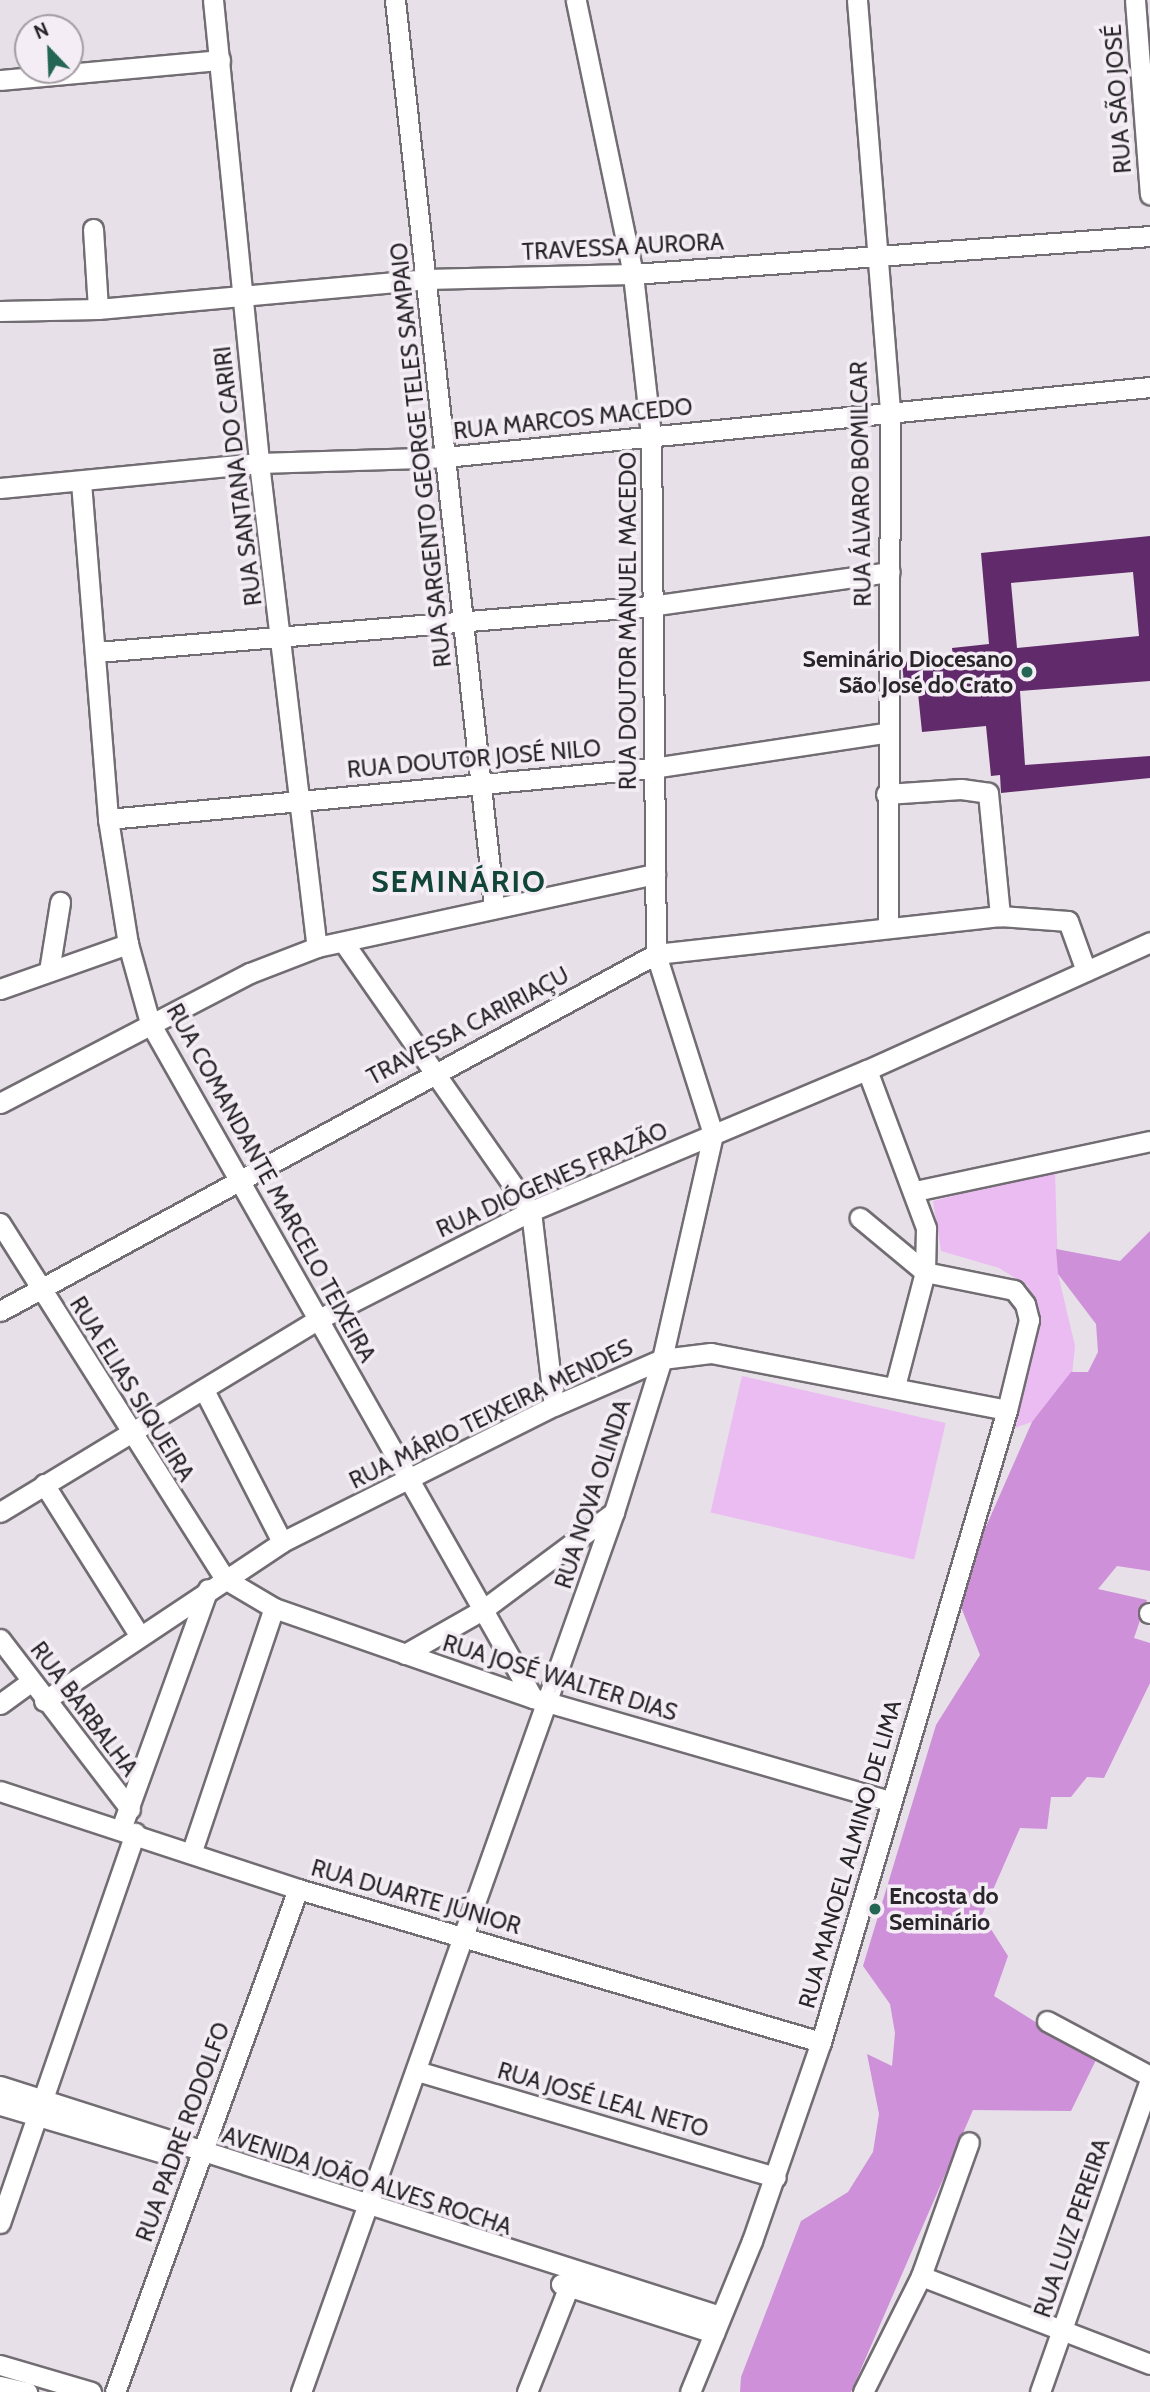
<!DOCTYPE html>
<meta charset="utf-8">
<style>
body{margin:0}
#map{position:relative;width:1150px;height:2392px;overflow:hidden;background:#e7e0e8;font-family:Cabin,sans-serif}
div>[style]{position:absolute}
.green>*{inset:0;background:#ebbcf2;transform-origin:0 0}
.forest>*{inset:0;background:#ce90d8}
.building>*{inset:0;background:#612a6a}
.roads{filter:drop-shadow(2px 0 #726c73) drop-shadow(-2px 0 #726c73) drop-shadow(0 2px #726c73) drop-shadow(0 -2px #726c73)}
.street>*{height:19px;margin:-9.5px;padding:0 9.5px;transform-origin:9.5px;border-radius:9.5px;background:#fff}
.dots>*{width:19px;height:19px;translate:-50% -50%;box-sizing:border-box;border:4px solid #f4edf5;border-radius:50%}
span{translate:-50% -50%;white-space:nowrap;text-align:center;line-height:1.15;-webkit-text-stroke:7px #f4edf5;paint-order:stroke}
.street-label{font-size:23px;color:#292629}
.poi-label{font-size:23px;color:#292629;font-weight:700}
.right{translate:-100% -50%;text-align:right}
.left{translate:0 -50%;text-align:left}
.district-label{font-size:30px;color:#104537;font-weight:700;letter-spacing:2px}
.north{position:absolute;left:14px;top:14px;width:70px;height:70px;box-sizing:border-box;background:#f4edf5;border:2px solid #a39da3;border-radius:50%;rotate:337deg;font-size:19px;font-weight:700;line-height:28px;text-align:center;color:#292629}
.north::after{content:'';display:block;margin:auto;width:24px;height:32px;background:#246553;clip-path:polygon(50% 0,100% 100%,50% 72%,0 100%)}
</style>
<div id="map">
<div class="green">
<div style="clip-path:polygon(1055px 1171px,1058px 1274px,1075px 1346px,1071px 1385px,1032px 1422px,1012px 1429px,1040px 1320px,1028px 1286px,999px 1268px,941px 1251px,933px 1201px)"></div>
<div style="left:742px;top:1376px;width:209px;height:140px;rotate:13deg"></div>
</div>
<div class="forest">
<div style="clip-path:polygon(1150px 1231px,1150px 1571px,1117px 1566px,1098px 1589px,1147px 1600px,1134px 1638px,1150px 1643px,1150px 1683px,1104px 1778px,1087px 1777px,1071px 1797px,1051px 1797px,1047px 1829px,1020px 1828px,982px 1915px,1008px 1956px,994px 1996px,1096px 2060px,1071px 2111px,973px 2110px,851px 2392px,740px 2392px,741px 2377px,801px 2221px,848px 2192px,873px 2152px,879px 2114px,867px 2054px,892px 2066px,895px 2033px,890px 2004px,863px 1966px,936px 1725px,980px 1655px,961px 1607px,977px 1547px,1032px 1422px,1071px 1372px,1088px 1372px,1098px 1352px,1096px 1324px,1058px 1274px,1056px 1249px,1120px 1261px)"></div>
</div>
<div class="building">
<div style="clip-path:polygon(evenodd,1150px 536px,1150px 681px,1020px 691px,1025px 765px,1150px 756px,1150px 778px,1001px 793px,1000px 775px,991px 776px,986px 726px,922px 732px,918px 693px,905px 694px,902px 662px,953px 657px,952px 648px,989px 644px,981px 553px,1150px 536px,1133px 572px,1139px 636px,1017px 648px,1011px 583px,1133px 572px)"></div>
</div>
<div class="roads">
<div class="street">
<div style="left:213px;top:0;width:465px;rotate:84.3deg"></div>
<div style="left:259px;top:463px;width:487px;rotate:83.2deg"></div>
<div style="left:395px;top:0;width:911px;rotate:83.76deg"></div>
<div style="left:857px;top:0;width:414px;rotate:85.4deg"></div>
<div style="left:890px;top:413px;width:514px;rotate:90.22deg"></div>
<div style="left:1135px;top:0;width:195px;rotate:85.6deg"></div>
<div style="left:0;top:80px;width:221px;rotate:-5.2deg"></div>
<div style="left:93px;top:229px;width:80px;rotate:86.4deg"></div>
<div style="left:0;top:311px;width:98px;rotate:-1.2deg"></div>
<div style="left:98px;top:309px;width:329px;rotate:-5.2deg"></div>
<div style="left:426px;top:279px;width:207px;rotate:-1.4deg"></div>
<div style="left:633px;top:274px;width:518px;rotate:-4.2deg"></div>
<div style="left:81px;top:482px;width:338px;rotate:85.4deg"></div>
<div style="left:108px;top:819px;width:127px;rotate:80.9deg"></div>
<div style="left:128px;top:944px;width:82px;rotate:74.4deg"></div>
<div style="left:150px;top:1023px;width:776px;rotate:60.43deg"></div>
<div style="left:0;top:488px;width:260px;rotate:-5.5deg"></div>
<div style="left:259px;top:463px;width:186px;rotate:-1.8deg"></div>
<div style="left:445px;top:457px;width:708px;rotate:-5.67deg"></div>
<div style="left:97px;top:652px;width:555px;rotate:-4.76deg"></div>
<div style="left:650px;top:606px;width:242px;rotate:-8.1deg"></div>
<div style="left:886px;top:794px;width:75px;rotate:-3.8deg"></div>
<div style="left:961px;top:789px;width:27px;rotate:8deg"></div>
<div style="left:988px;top:793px;width:124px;rotate:84.4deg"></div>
<div style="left:108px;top:819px;width:547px;rotate:-5.35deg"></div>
<div style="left:653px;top:768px;width:235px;rotate:-8.6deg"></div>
<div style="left:344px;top:943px;width:327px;rotate:55.1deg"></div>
<div style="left:531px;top:1211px;width:196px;rotate:83.3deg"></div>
<div style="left:49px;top:971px;width:70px;rotate:-80.9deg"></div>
<div style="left:0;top:989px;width:136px;rotate:-19.4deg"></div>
<div style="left:867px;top:1070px;width:169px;rotate:69.5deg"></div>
<div style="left:926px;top:1228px;width:44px;rotate:91.3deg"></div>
<div style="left:925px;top:1272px;width:118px;rotate:104.7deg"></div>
<div style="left:0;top:1103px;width:282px;rotate:-27.5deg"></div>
<div style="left:250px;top:973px;width:72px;rotate:-21.2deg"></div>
<div style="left:317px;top:947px;width:346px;rotate:-12.2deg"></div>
<div style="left:915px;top:1191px;width:240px;rotate:-12deg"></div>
<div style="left:0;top:1223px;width:421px;rotate:57.7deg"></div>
<div style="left:225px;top:1579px;width:57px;rotate:30.6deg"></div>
<div style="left:274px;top:1608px;width:274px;rotate:19.2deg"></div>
<div style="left:533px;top:1698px;width:372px;rotate:16.1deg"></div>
<div style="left:0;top:1311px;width:747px;rotate:-28.56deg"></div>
<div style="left:656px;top:954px;width:346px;rotate:-6.3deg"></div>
<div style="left:1000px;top:916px;width:68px;rotate:4.2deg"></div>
<div style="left:1068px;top:921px;width:53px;rotate:70.2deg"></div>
<div style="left:204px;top:1390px;width:171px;rotate:62.8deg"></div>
<div style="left:44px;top:1484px;width:176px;rotate:57.8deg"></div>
<div style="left:0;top:1512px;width:371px;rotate:-31.2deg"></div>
<div style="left:317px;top:1320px;width:240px;rotate:-27deg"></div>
<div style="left:531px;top:1211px;width:364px;rotate:-22.8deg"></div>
<div style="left:867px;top:1070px;width:311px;rotate:-24.3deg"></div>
<div style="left:1149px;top:1613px;width:1px"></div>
<div style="left:0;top:1639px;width:214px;rotate:52.6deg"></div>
<div style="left:405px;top:1654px;width:91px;rotate:-29.7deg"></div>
<div style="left:484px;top:1609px;width:162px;rotate:-36.7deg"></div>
<div style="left:44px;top:1701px;width:286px;rotate:-33.7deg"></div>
<div style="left:282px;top:1542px;width:304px;rotate:-26.6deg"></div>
<div style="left:554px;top:1406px;width:118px;rotate:-23.5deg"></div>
<div style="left:662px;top:1359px;width:49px;rotate:-7deg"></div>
<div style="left:711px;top:1353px;width:301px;rotate:10.9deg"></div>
<div style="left:0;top:1704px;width:37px;rotate:-36deg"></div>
<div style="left:0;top:1791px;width:314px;rotate:18.2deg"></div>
<div style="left:298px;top:1889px;width:545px;rotate:16.31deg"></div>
<div style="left:121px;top:1829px;width:255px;rotate:-70.1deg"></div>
<div style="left:192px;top:1851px;width:256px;rotate:-71.4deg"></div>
<div style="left:1047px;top:2021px;width:117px;rotate:28.1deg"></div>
<div style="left:417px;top:2071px;width:374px;rotate:16.5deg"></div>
<div style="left:0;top:2086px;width:756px;rotate:17.72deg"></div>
<div style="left:0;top:2105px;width:177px;rotate:16.4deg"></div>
<div style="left:0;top:2223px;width:413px;rotate:-70.9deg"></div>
<div style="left:921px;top:2276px;width:245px;rotate:21deg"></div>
<div style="left:561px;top:2284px;width:161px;rotate:17.8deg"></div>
<div style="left:0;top:2365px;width:95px;rotate:16.5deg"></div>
<div style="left:0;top:2386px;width:28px;rotate:13deg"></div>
<div style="left:115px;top:2392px;width:535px;rotate:-70.01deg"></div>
<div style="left:301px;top:2392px;width:934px;rotate:-70.42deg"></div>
<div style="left:614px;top:1512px;width:160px;rotate:-72.6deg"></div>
<div style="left:662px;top:1359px;width:231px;rotate:-77.2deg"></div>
<div style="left:713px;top:1134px;width:189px;rotate:-107.6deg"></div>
<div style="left:656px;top:954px;width:519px;rotate:-90.55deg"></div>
<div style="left:651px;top:435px;width:162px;rotate:-96.4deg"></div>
<div style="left:633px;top:274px;width:280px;rotate:-101.8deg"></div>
<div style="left:527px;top:2392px;width:125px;rotate:-68.4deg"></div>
<div style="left:690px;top:2392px;width:163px;rotate:-67.7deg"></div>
<div style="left:752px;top:2241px;width:211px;rotate:-70.9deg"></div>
<div style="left:821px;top:2042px;width:659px;rotate:-73.6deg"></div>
<div style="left:1007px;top:1410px;width:93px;rotate:-76.3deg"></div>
<div style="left:1029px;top:1320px;width:16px;rotate:-104deg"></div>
<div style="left:1025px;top:1304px;width:18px;rotate:-128deg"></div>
<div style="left:1014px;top:1290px;width:91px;rotate:-168.6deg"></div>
<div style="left:925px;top:1272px;width:85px;rotate:-140.3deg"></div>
<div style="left:863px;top:2392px;width:130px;rotate:-63.4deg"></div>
<div style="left:921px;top:2276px;width:142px;rotate:-70.3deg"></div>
<div style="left:1040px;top:2392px;width:331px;rotate:-70.6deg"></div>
</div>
</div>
<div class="dots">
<div style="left:1027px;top:672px;background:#246553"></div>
<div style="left:875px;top:1909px;background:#246553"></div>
</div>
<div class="street-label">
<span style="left:1118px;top:99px;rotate:-94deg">RUA SÃO JOSÉ</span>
<span style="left:623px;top:247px;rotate:-3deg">TRAVESSA AURORA</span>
<span style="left:573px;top:419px;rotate:-6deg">RUA MARCOS MACEDO</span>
<span style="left:421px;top:455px;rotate:-96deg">RUA SARGENTO GEORGE TELES SAMPAIO</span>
<span style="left:238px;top:476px;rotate:-97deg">RUA SANTANA DO CARIRI</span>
<span style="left:861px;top:484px;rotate:-91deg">RUA ÁLVARO BOMILCAR</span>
<span style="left:628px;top:621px;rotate:-90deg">RUA DOUTOR MANUEL MACEDO</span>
<span style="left:474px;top:759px;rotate:-5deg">RUA DOUTOR JOSÉ NILO</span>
<span style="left:468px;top:1026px;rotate:-28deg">TRAVESSA CARIRIAÇU</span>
<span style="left:552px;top:1180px;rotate:-24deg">RUA DIÓGENES FRAZÃO</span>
<span style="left:271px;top:1183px;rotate:61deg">RUA COMANDANTE MARCELO TEIXEIRA</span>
<span style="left:132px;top:1389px;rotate:58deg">RUA ELIAS SIQUEIRA</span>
<span style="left:491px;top:1414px;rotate:-26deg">RUA MÁRIO TEIXEIRA MENDES</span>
<span style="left:593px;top:1494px;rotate:-72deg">RUA NOVA OLINDA</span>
<span style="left:560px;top:1678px;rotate:17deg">RUA JOSÉ WALTER DIAS</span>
<span style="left:84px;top:1709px;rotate:53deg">RUA BARBALHA</span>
<span style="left:850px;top:1854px;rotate:-74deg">RUA MANOEL ALMINO DE LIMA</span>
<span style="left:416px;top:1897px;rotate:16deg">RUA DUARTE JÚNIOR</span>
<span style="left:603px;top:2100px;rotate:16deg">RUA JOSÉ LEAL NETO</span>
<span style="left:183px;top:2132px;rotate:-70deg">RUA PADRE RODOLFO</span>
<span style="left:367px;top:2181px;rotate:18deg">AVENIDA JOÃO ALVES ROCHA</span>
<span style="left:1072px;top:2228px;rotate:-71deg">RUA LUIZ PEREIRA</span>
</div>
<div class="poi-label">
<span class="right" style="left:1013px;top:672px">Seminário Diocesano<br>São José do Crato</span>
<span class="left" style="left:889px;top:1909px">Encosta do<br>Seminário</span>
</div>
<div class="district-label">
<span style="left:459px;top:882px">SEMINÁRIO</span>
</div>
<div class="north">N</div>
</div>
